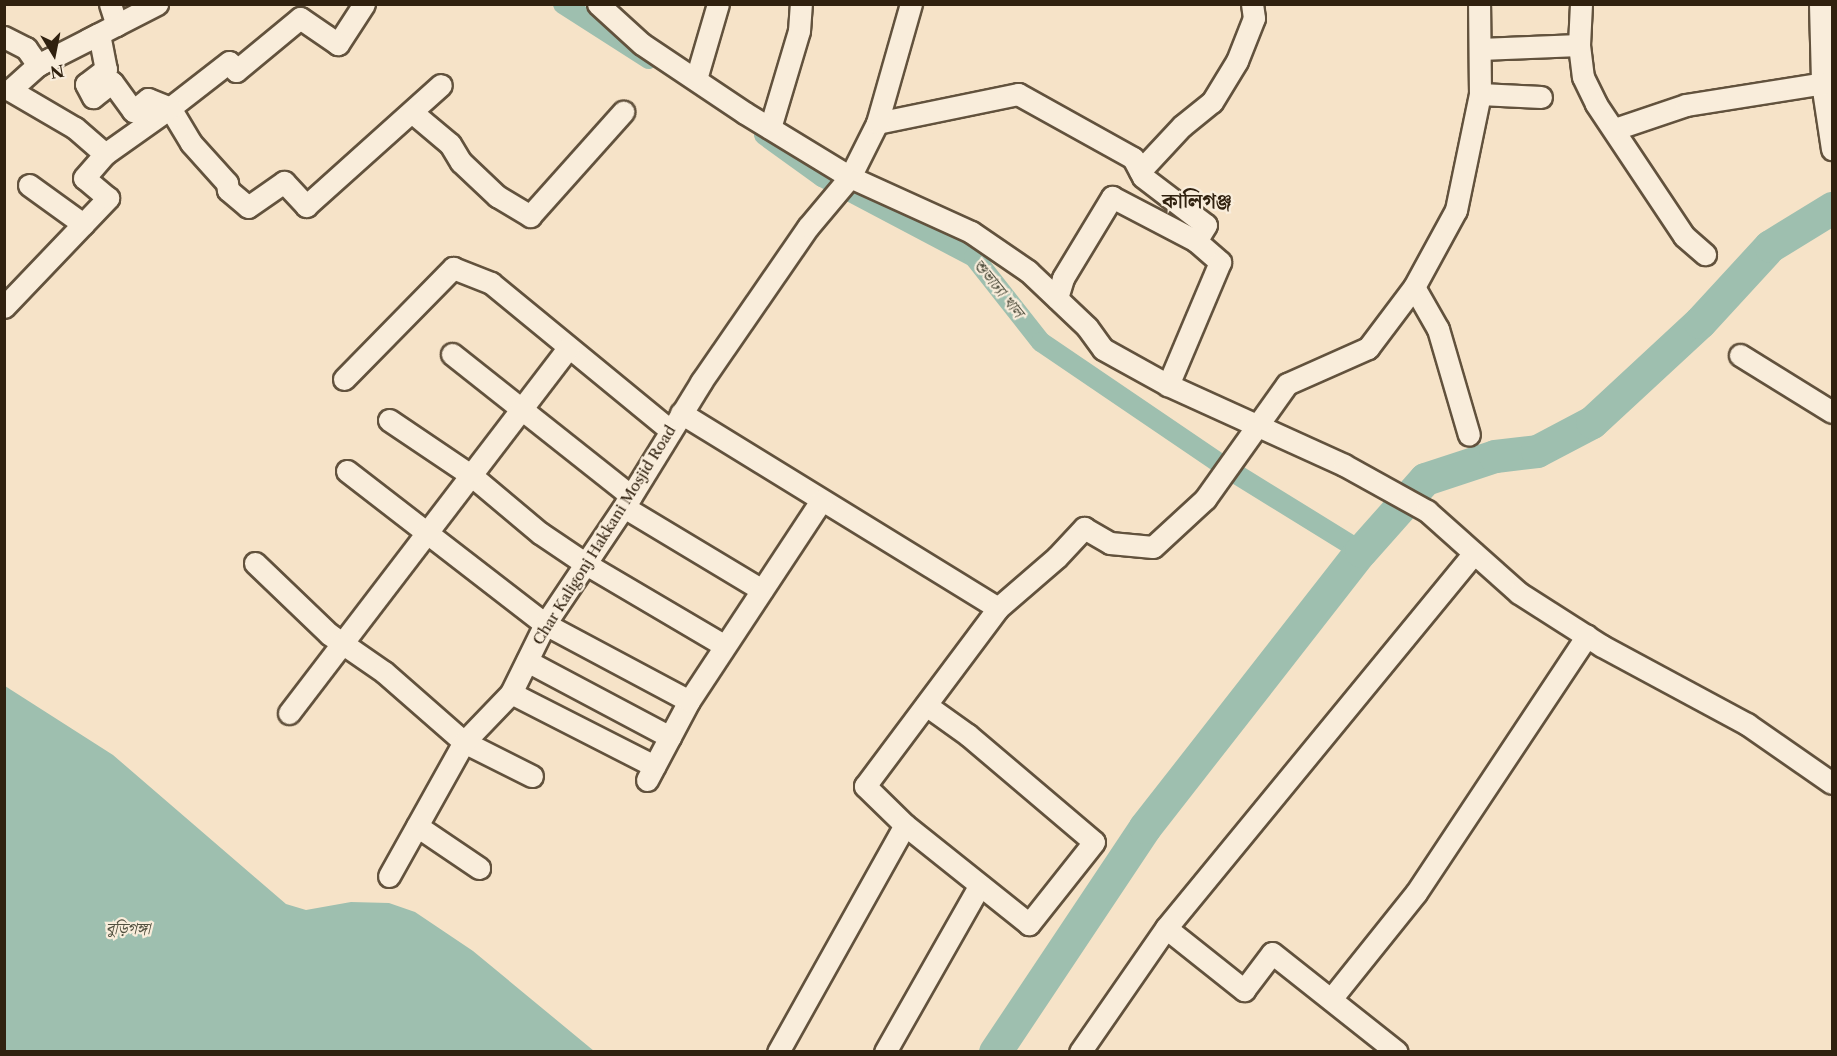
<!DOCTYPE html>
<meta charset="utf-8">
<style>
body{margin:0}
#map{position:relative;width:1837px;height:1056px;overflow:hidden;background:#f6e3c8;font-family:"Libre Caslon Text","Noto Serif Bengali",serif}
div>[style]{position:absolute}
.water>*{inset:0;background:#9ebfaf}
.canal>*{height:20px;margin:-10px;padding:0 10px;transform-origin:10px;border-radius:10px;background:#9ebfaf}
.river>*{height:33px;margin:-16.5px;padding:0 16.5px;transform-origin:16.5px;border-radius:16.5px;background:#9ebfaf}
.roads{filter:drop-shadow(2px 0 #62523d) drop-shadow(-2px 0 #62523d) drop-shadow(0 2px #62523d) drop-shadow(0 -2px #62523d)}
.street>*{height:21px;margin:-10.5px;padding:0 10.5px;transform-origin:10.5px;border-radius:10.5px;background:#f9eddb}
span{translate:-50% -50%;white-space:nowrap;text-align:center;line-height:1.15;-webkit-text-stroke:4.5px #f9eddb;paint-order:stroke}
.street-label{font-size:15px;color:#30210f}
.water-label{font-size:16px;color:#51503f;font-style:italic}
.district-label{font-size:21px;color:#30210f;font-weight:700}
.frame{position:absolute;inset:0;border:6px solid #30210f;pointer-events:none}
.north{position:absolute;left:24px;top:24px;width:60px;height:60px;-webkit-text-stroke:4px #f9eddb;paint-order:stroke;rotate:170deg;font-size:16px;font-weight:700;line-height:24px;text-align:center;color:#30210f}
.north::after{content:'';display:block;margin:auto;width:21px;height:27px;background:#30210f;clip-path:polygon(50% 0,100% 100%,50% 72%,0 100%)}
</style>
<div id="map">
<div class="water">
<div style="clip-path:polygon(5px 686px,113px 755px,286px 904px,306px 910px,351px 902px,389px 903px,415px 912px,473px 951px,594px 1051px,5px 1051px)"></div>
</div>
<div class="canal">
<div style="left:563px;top:4px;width:102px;rotate:32.6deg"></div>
<div style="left:764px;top:135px;width:72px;rotate:35.9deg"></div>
<div style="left:822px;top:177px;width:172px;rotate:27.8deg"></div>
<div style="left:974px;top:257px;width:108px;rotate:51.8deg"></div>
<div style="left:1041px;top:342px;width:226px;rotate:34.2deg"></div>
<div style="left:1228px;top:469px;width:156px;rotate:31.7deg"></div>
</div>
<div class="river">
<div style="left:995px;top:1052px;width:270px;rotate:-56.3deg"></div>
<div style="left:1145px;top:827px;width:350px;rotate:-52deg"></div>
<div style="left:1361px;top:551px;width:96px;rotate:-48.4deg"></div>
<div style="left:1425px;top:479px;width:74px;rotate:-18.2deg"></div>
<div style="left:1495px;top:456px;width:42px;rotate:-6.8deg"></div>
<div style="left:1537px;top:451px;width:62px;rotate:-27.8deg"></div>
<div style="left:1592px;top:422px;width:147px;rotate:-42.8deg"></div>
<div style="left:1700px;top:322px;width:103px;rotate:-47.4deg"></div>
<div style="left:1770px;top:246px;width:73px;rotate:-31.5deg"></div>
</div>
<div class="roads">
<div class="street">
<div style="left:110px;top:4px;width:22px;rotate:72deg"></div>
<div style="left:364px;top:4px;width:48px;rotate:123deg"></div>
<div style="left:338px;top:44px;width:46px;rotate:-145.6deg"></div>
<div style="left:300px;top:18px;width:83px;rotate:140.4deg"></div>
<div style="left:236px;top:71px;width:11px;rotate:-128deg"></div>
<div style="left:229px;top:62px;width:75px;rotate:142.1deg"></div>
<div style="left:170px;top:108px;width:41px;rotate:59deg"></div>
<div style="left:191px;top:143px;width:54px;rotate:48deg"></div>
<div style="left:227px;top:183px;width:7px;rotate:82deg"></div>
<div style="left:228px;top:190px;width:26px;rotate:40deg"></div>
<div style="left:248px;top:207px;width:44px;rotate:-34.8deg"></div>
<div style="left:284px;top:182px;width:33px;rotate:47deg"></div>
<div style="left:306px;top:206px;width:181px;rotate:-41.9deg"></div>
<div style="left:598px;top:4px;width:59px;rotate:42.3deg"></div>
<div style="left:642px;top:44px;width:124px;rotate:33.8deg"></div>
<div style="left:745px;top:113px;width:123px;rotate:31.4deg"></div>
<div style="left:850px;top:177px;width:133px;rotate:24.4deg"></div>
<div style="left:971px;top:232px;width:69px;rotate:34.4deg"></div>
<div style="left:1028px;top:271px;width:81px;rotate:43.5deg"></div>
<div style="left:1087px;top:327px;width:27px;rotate:54deg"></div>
<div style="left:1103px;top:349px;width:74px;rotate:29deg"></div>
<div style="left:1168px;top:385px;width:193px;rotate:24.4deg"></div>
<div style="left:1344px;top:465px;width:95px;rotate:29deg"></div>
<div style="left:1427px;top:511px;width:123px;rotate:41.7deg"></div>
<div style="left:1519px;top:593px;width:98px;rotate:32.6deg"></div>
<div style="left:1602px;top:646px;width:165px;rotate:28.3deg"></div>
<div style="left:1747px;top:724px;width:103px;rotate:34.8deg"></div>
<div style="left:1581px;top:4px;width:41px;rotate:92.8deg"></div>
<div style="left:1579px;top:45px;width:32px;rotate:83deg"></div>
<div style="left:1583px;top:77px;width:30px;rotate:64deg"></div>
<div style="left:1596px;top:104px;width:159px;rotate:56.3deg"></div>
<div style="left:1684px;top:236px;width:28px;rotate:41deg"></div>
<div style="left:1820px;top:4px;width:79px;rotate:88.5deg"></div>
<div style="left:1822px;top:83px;width:67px;rotate:81.4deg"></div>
<div style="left:4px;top:37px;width:25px;rotate:27deg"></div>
<div style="left:26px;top:48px;width:21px;rotate:55deg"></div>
<div style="left:38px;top:65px;width:15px;rotate:-28deg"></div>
<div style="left:87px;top:40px;width:79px;rotate:-27.2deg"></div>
<div style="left:1480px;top:49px;width:99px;rotate:-2.3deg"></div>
<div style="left:696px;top:79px;width:78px;rotate:-73.7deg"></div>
<div style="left:1480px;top:94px;width:61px;rotate:2.8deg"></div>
<div style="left:413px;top:113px;width:48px;rotate:40deg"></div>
<div style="left:450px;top:144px;width:21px;rotate:59deg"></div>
<div style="left:461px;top:162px;width:50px;rotate:43.4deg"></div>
<div style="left:497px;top:196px;width:39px;rotate:31deg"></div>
<div style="left:530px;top:216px;width:140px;rotate:-48.2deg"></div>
<div style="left:877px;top:123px;width:144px;rotate:-11.6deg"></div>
<div style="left:1018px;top:94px;width:132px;rotate:29.1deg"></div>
<div style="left:1133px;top:158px;width:21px;rotate:62deg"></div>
<div style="left:1143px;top:177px;width:79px;rotate:37.3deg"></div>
<div style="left:1206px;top:225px;width:19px;rotate:122deg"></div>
<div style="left:770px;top:128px;width:101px;rotate:-73.4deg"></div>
<div style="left:799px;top:31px;width:27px;rotate:-86deg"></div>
<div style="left:1615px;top:129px;width:75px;rotate:-18.7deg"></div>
<div style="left:1686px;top:105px;width:148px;rotate:-9deg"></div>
<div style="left:105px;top:154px;width:40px;rotate:-139deg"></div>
<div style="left:75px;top:128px;width:75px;rotate:-149.7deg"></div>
<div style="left:10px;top:90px;width:38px;rotate:-42deg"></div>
<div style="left:38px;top:65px;width:68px;rotate:-26.9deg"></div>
<div style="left:99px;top:34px;width:36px;rotate:79deg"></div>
<div style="left:106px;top:69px;width:25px;rotate:143deg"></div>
<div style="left:86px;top:84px;width:15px;rotate:62deg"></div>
<div style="left:93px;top:97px;width:24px;rotate:-38deg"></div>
<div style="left:112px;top:82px;width:36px;rotate:54deg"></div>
<div style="left:133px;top:111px;width:19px;rotate:-39deg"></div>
<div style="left:148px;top:99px;width:24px;rotate:22deg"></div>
<div style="left:1140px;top:171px;width:62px;rotate:-47deg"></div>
<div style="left:1182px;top:126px;width:38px;rotate:-39deg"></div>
<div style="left:1212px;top:102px;width:48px;rotate:-58.6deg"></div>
<div style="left:1237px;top:61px;width:46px;rotate:-68.4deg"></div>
<div style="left:1254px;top:18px;width:14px;rotate:-98deg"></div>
<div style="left:29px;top:185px;width:67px;rotate:35.8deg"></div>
<div style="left:1414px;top:287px;width:48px;rotate:60.3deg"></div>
<div style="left:1438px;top:329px;width:110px;rotate:73.7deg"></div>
<div style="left:1057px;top:298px;width:21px;rotate:-73deg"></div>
<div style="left:1063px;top:278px;width:95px;rotate:-58.8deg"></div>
<div style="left:1112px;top:197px;width:95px;rotate:27.6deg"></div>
<div style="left:1196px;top:241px;width:32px;rotate:41deg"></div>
<div style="left:1220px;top:262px;width:134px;rotate:112.9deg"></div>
<div style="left:4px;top:307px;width:151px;rotate:-46.3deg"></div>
<div style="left:108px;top:198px;width:31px;rotate:-140deg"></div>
<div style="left:84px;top:178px;width:32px;rotate:-49deg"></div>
<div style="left:105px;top:154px;width:80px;rotate:-35.3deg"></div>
<div style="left:452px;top:354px;width:228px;rotate:38.4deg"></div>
<div style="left:1740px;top:355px;width:108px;rotate:31.8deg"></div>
<div style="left:344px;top:379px;width:156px;rotate:-45.5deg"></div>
<div style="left:453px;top:268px;width:41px;rotate:21.5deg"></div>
<div style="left:491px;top:283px;width:232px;rotate:39.4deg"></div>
<div style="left:681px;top:413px;width:372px;rotate:31.6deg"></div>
<div style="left:389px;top:420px;width:100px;rotate:34deg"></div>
<div style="left:472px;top:476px;width:89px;rotate:40deg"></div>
<div style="left:540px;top:533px;width:55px;rotate:34deg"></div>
<div style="left:586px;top:564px;width:161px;rotate:30.5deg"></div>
<div style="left:347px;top:471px;width:250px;rotate:37.7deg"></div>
<div style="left:545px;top:624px;width:163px;rotate:28.1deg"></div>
<div style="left:624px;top:507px;width:161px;rotate:31deg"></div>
<div style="left:255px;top:563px;width:103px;rotate:43.8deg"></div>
<div style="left:329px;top:634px;width:67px;rotate:34.6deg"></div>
<div style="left:384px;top:672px;width:106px;rotate:41.2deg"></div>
<div style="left:464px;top:742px;width:76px;rotate:26.6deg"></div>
<div style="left:527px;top:661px;width:162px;rotate:28deg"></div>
<div style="left:511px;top:693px;width:161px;rotate:27deg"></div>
<div style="left:926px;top:705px;width:52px;rotate:35.5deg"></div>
<div style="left:968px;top:735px;width:165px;rotate:40.3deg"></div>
<div style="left:1094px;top:842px;width:105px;rotate:128.4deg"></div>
<div style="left:1029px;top:924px;width:159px;rotate:-141.4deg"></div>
<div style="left:905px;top:825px;width:56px;rotate:-135.7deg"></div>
<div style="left:865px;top:786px;width:222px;rotate:-53.2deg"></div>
<div style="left:998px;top:608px;width:78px;rotate:-40.8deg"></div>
<div style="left:1057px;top:557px;width:40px;rotate:-47deg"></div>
<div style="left:1084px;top:528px;width:30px;rotate:30deg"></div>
<div style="left:1110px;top:543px;width:43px;rotate:5.3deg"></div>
<div style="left:1153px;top:547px;width:71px;rotate:-42.7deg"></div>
<div style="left:1205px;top:499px;width:141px;rotate:-54.5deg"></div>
<div style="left:1287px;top:384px;width:89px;rotate:-24deg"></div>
<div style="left:1368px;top:348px;width:76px;rotate:-53deg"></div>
<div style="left:1414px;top:287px;width:88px;rotate:-61.4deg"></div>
<div style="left:1456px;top:210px;width:118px;rotate:-78.3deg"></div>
<div style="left:1480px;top:94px;width:90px;rotate:-90.6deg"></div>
<div style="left:289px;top:713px;width:459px;rotate:-52.6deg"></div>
<div style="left:647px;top:780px;width:89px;rotate:-62deg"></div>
<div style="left:689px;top:701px;width:240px;rotate:-56.6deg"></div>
<div style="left:417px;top:826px;width:75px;rotate:34.1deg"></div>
<div style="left:389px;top:876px;width:154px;rotate:-60.8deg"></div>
<div style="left:464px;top:742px;width:68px;rotate:-46.2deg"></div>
<div style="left:511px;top:693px;width:77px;rotate:-63.8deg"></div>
<div style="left:545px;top:624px;width:154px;rotate:-56.1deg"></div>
<div style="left:631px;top:496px;width:134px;rotate:-58.4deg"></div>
<div style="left:701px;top:382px;width:188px;rotate:-55.4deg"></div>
<div style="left:808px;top:227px;width:65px;rotate:-50deg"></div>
<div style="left:850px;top:177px;width:60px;rotate:-63.4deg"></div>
<div style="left:877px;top:123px;width:124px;rotate:-74.1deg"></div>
<div style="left:1166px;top:928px;width:100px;rotate:38.5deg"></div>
<div style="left:1244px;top:990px;width:46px;rotate:-52.9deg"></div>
<div style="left:1272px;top:953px;width:159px;rotate:38.4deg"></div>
<div style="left:1331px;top:999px;width:136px;rotate:-51.3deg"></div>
<div style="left:1416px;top:893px;width:309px;rotate:-56.4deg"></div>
<div style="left:778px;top:1052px;width:260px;rotate:-60.8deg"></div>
<div style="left:885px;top:1052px;width:192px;rotate:-60.4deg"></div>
<div style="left:1080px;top:1052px;width:151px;rotate:-55.3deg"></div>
<div style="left:1166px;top:928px;width:485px;rotate:-50.6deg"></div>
</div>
</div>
<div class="street-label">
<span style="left:604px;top:535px;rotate:-58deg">Char Kaligonj Hakkani Mosjid Road</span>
</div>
<div class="water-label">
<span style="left:999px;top:288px;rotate:51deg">শুভাঢ্যা খাল</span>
<span style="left:128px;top:928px">বুড়িগঙ্গা</span>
</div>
<div class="district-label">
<span style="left:1197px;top:201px">কালিগঞ্জ</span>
</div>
<div class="frame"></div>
<div class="north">N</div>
</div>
